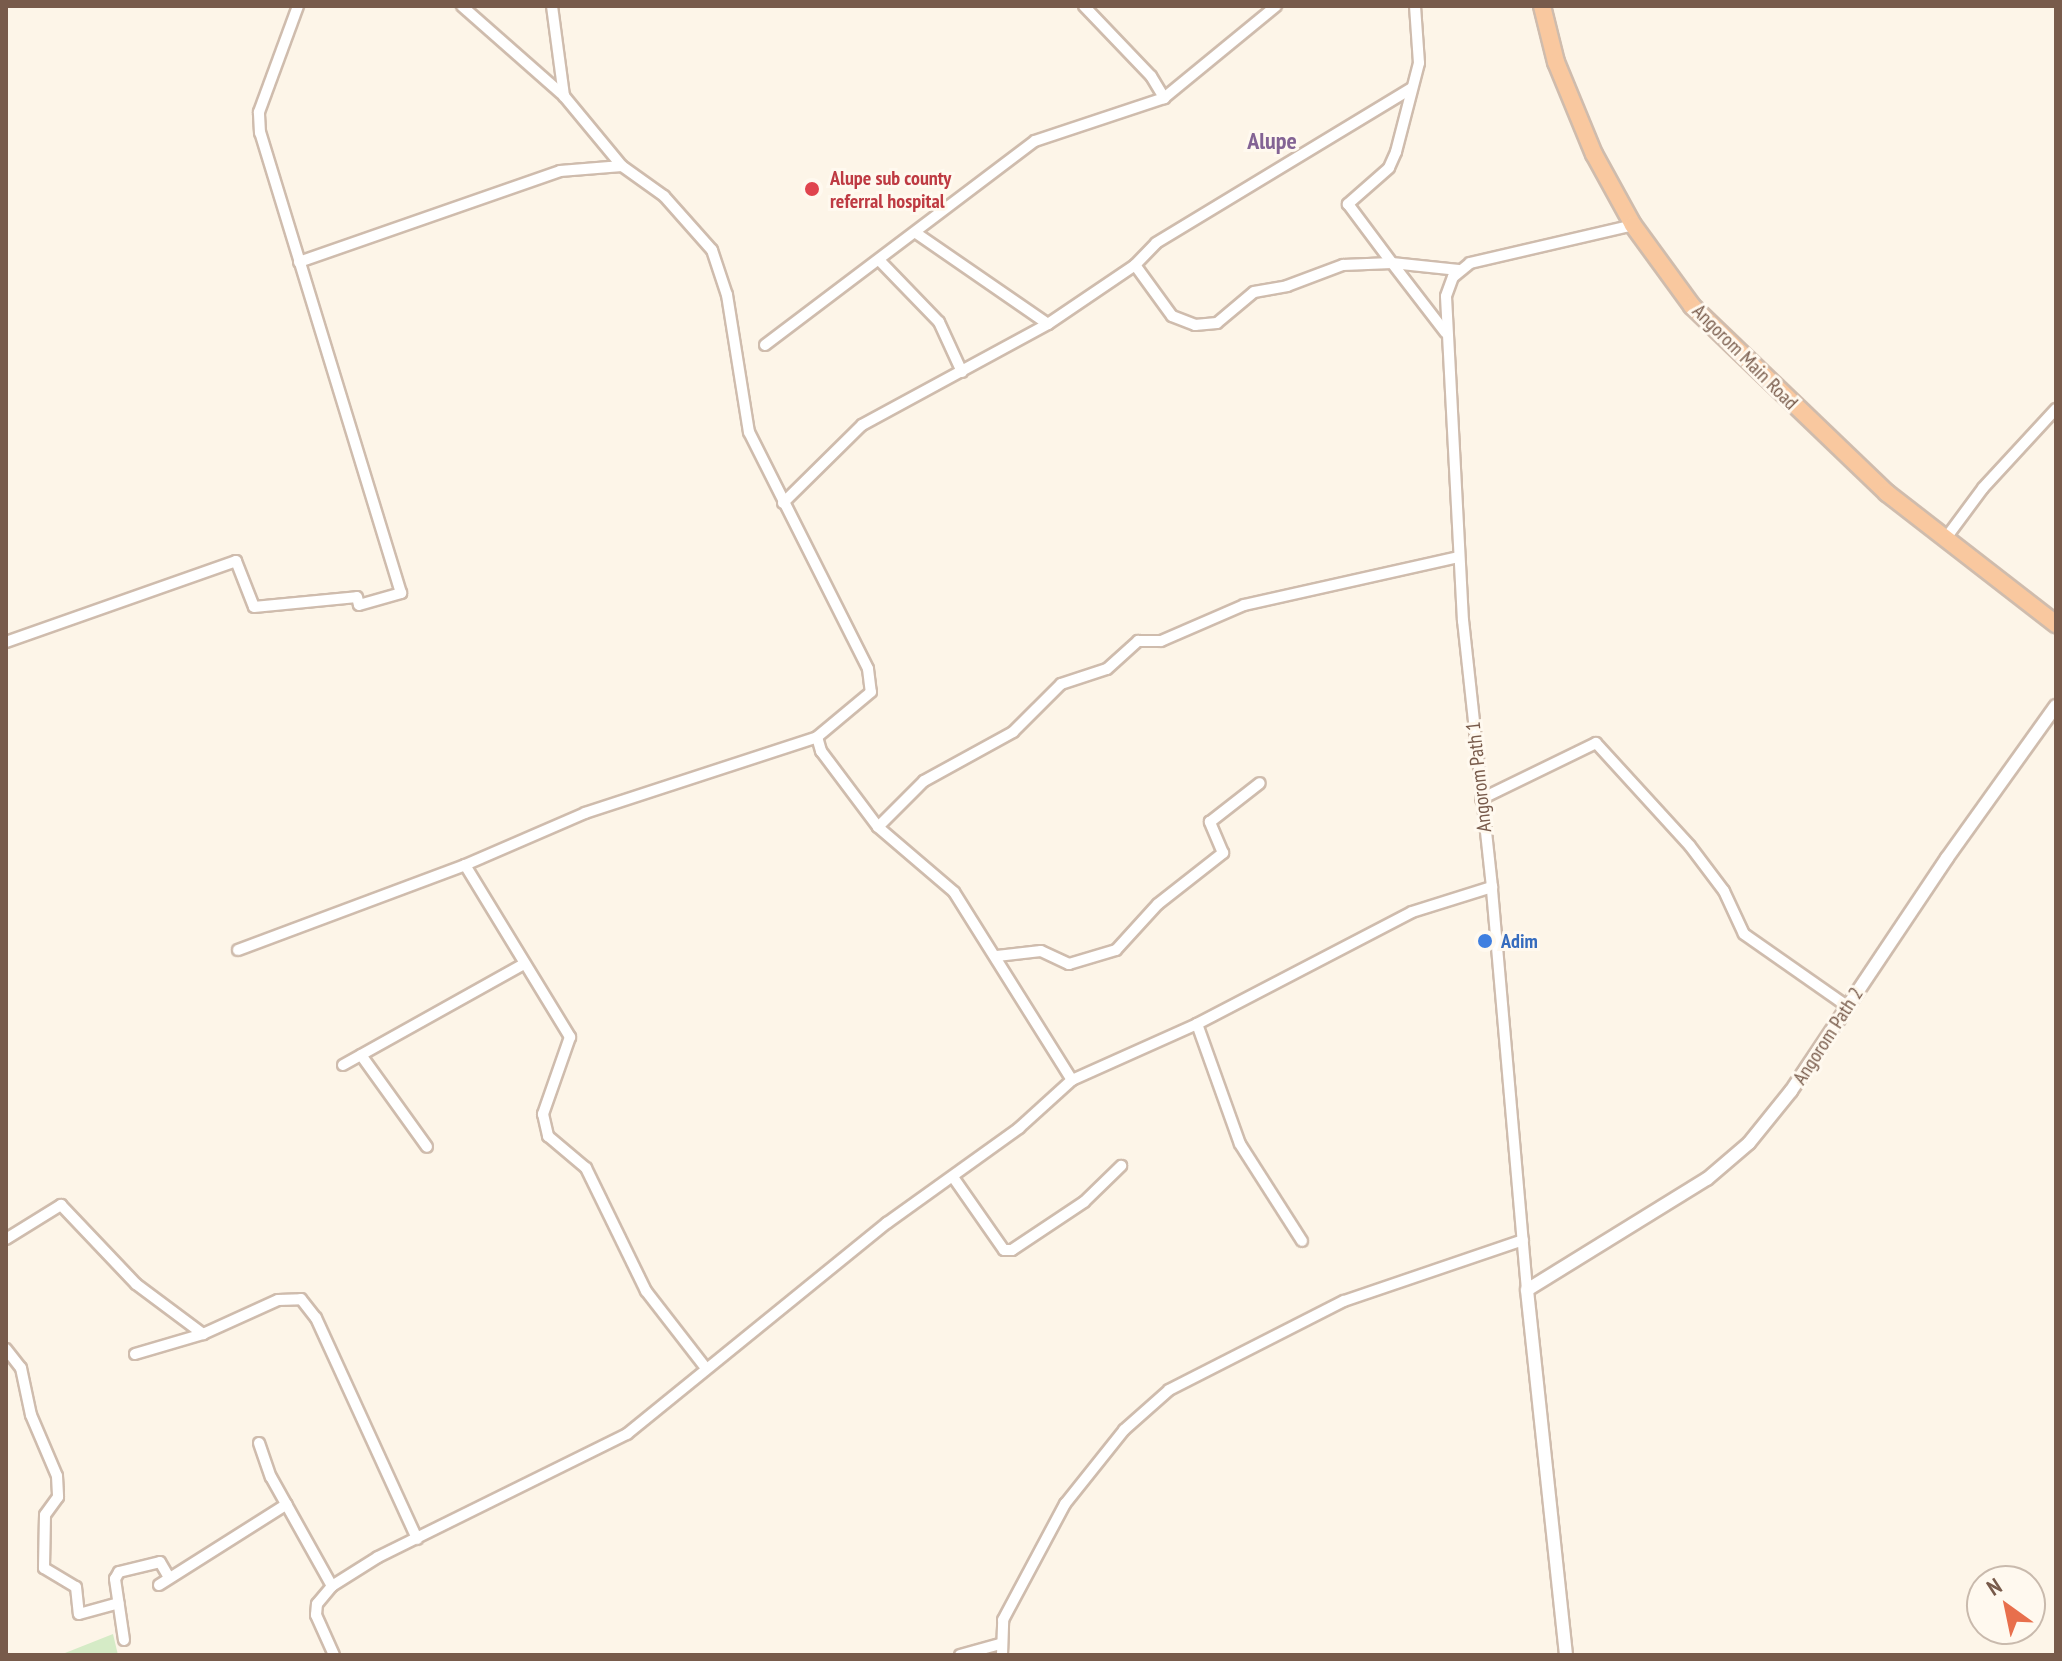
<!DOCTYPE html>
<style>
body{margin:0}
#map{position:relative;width:2062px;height:1661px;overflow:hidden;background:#fdf5e8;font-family:"PT Sans Narrow",sans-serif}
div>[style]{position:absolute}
.green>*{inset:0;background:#d5ebc6}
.roads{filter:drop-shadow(2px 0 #cfbcad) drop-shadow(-2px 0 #cfbcad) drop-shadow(0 2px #cfbcad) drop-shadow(0 -2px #cfbcad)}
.minor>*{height:10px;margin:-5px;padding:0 5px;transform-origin:5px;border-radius:5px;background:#fff}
.tertiary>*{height:12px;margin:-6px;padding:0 6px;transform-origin:6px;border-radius:6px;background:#fff}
.trunk>*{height:16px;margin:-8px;padding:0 8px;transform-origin:8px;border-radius:8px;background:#f9c89f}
.dots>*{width:22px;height:22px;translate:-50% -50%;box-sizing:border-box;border:4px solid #fff9ef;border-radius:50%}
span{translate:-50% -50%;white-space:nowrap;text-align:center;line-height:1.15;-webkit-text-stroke:6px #fff9ef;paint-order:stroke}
.health-label{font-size:20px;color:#be3a42;font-weight:700}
.left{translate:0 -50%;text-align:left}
.street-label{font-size:20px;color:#785b4b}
.shop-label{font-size:20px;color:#366cbe;font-weight:700}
.quarter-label{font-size:24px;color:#836394;font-weight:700}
.frame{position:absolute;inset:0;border:8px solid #785b4b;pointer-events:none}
.north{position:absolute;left:1966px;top:1565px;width:80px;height:80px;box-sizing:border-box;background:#fff9ef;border:2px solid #c9baad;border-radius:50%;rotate:327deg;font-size:22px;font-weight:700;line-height:32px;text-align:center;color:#785b4b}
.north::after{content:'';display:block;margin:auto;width:28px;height:36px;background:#e86f4c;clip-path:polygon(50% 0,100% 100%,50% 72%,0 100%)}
</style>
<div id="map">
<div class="green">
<div style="clip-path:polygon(113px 1634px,118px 1655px,60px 1655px)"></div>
</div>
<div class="roads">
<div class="minor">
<div style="left:462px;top:6px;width:136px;rotate:41.4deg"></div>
<div style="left:564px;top:96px;width:91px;rotate:50.4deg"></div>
<div style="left:622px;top:166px;width:52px;rotate:35.5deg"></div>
<div style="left:664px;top:196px;width:72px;rotate:48.4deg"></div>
<div style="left:712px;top:250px;width:47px;rotate:71.6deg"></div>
<div style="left:727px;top:295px;width:139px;rotate:80.9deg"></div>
<div style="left:749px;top:432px;width:265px;rotate:63.3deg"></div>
<div style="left:868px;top:669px;width:23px;rotate:83deg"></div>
<div style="left:871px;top:692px;width:70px;rotate:140.2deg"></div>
<div style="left:817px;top:737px;width:15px;rotate:74deg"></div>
<div style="left:821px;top:751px;width:95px;rotate:53.1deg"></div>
<div style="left:878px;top:827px;width:100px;rotate:40.5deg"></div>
<div style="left:954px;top:892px;width:222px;rotate:57.9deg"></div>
<div style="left:1072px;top:1080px;width:137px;rotate:-24.1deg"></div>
<div style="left:1197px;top:1024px;width:242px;rotate:-27.5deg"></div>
<div style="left:1412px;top:912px;width:84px;rotate:-17.4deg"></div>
<div style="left:552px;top:6px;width:91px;rotate:82.4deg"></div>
<div style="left:1084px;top:6px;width:97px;rotate:46.3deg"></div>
<div style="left:1151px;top:76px;width:26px;rotate:59deg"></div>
<div style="left:1415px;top:6px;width:57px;rotate:86deg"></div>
<div style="left:1419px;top:63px;width:92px;rotate:104.5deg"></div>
<div style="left:1396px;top:152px;width:17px;rotate:114deg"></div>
<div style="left:1389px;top:168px;width:55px;rotate:138.7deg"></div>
<div style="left:1348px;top:204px;width:74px;rotate:53.3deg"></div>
<div style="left:1392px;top:263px;width:67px;rotate:6deg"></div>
<div style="left:916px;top:233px;width:160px;rotate:34.6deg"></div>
<div style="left:880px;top:261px;width:85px;rotate:46deg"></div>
<div style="left:939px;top:322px;width:55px;rotate:65.3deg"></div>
<div style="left:299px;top:262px;width:276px;rotate:-19.2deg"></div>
<div style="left:560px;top:171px;width:62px;rotate:-4.6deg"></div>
<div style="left:1135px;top:265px;width:30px;rotate:-46deg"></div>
<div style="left:1156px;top:243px;width:299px;rotate:-31.2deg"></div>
<div style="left:765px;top:345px;width:338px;rotate:-37.1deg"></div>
<div style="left:1035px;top:141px;width:136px;rotate:-18.4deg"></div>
<div style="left:1164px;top:98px;width:145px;rotate:-39.4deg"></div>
<div style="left:783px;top:503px;width:111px;rotate:-44.6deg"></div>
<div style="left:862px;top:425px;width:212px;rotate:-28.5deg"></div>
<div style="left:1048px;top:324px;width:105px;rotate:-34.1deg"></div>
<div style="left:1135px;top:265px;width:63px;rotate:54deg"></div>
<div style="left:1172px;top:316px;width:25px;rotate:21deg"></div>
<div style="left:1195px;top:325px;width:22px;rotate:-5deg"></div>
<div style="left:1217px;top:323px;width:48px;rotate:-40deg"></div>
<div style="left:1254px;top:292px;width:34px;rotate:-10deg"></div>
<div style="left:1287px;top:286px;width:60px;rotate:-20.6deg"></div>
<div style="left:1343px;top:265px;width:49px;rotate:-2.3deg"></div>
<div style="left:1392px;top:263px;width:88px;rotate:52.4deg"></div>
<div style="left:1946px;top:538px;width:62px;rotate:-53.5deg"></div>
<div style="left:1983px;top:488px;width:108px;rotate:-47.3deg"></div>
<div style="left:6px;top:642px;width:244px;rotate:-19.4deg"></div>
<div style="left:236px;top:561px;width:49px;rotate:68.6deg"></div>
<div style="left:254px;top:607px;width:103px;rotate:-5.5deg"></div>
<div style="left:357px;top:597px;width:8px;rotate:76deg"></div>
<div style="left:359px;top:605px;width:44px;rotate:-15.9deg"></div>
<div style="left:401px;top:593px;width:481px;rotate:-107deg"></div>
<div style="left:260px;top:133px;width:21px;rotate:-93deg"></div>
<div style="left:259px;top:112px;width:113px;rotate:-69.8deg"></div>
<div style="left:1481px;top:799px;width:128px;rotate:-26deg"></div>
<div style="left:1596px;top:743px;width:139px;rotate:47.6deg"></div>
<div style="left:1690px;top:846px;width:56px;rotate:52.9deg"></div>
<div style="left:1724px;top:891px;width:47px;rotate:65.1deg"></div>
<div style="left:1744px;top:934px;width:126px;rotate:35deg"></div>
<div style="left:878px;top:827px;width:65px;rotate:-45deg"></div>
<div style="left:924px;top:781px;width:102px;rotate:-28.8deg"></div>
<div style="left:1013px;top:732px;width:68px;rotate:-45deg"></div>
<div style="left:1061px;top:684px;width:48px;rotate:-18.1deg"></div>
<div style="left:1107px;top:669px;width:42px;rotate:-42.1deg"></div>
<div style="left:1138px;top:641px;width:23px"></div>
<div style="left:1161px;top:641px;width:90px;rotate:-23.4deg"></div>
<div style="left:1244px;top:605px;width:220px;rotate:-12.6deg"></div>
<div style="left:465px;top:865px;width:202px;rotate:58.6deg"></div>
<div style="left:570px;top:1037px;width:82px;rotate:109.3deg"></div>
<div style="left:543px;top:1114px;width:23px;rotate:77deg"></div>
<div style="left:548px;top:1136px;width:50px;rotate:40.1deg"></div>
<div style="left:586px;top:1168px;width:137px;rotate:64deg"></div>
<div style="left:646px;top:1291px;width:96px;rotate:52.2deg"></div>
<div style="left:238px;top:950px;width:242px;rotate:-20.5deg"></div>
<div style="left:465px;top:865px;width:131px;rotate:-23.4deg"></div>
<div style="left:585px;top:813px;width:244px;rotate:-18.1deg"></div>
<div style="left:997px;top:956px;width:44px;rotate:-6.5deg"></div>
<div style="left:1041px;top:951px;width:31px;rotate:25deg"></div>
<div style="left:1069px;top:964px;width:49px;rotate:-16.6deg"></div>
<div style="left:1116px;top:950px;width:62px;rotate:-47.6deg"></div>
<div style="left:1158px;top:904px;width:83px;rotate:-38.1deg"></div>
<div style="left:1223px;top:853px;width:34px;rotate:-113deg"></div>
<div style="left:1210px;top:822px;width:63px;rotate:-38deg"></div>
<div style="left:1197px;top:1024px;width:127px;rotate:70.3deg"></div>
<div style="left:1240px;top:1144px;width:115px;rotate:57.4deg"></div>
<div style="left:361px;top:1055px;width:113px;rotate:54.3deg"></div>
<div style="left:343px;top:1065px;width:207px;rotate:-29.2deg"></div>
<div style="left:953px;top:1177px;width:89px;rotate:55.1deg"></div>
<div style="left:1004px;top:1250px;width:8px"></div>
<div style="left:1012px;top:1250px;width:87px;rotate:-33.7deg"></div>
<div style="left:1084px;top:1202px;width:52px;rotate:-44.2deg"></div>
<div style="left:6px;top:1239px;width:65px;rotate:-31.7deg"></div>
<div style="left:61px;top:1205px;width:109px;rotate:46.5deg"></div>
<div style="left:136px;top:1284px;width:84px;rotate:36.7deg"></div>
<div style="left:203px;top:1334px;width:82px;rotate:-24.4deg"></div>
<div style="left:278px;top:1300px;width:23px;rotate:-2deg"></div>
<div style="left:301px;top:1299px;width:24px;rotate:52deg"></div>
<div style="left:316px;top:1318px;width:243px;rotate:65.4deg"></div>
<div style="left:1527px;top:1290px;width:405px;rotate:-95deg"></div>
<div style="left:1492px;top:887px;width:268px;rotate:-96.2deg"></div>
<div style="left:1463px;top:621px;width:325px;rotate:-93deg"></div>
<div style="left:1446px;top:296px;width:20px;rotate:-70deg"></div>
<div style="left:1453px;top:277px;width:22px;rotate:-39deg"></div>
<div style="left:1470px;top:263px;width:167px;rotate:-13.1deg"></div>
<div style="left:6px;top:1349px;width:24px;rotate:52deg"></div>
<div style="left:21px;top:1368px;width:48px;rotate:78deg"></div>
<div style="left:31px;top:1415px;width:66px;rotate:66.9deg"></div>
<div style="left:57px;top:1476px;width:21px;rotate:87deg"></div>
<div style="left:58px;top:1497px;width:22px;rotate:126deg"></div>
<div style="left:45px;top:1515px;width:53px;rotate:91.1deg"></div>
<div style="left:44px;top:1568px;width:37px;rotate:31deg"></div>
<div style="left:76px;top:1587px;width:27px;rotate:84deg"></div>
<div style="left:79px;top:1614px;width:41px;rotate:-15.4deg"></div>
<div style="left:135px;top:1354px;width:71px;rotate:-16.4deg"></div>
<div style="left:259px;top:1443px;width:36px;rotate:71deg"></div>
<div style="left:271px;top:1477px;width:125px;rotate:60.8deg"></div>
<div style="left:159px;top:1585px;width:151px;rotate:-32.3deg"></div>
<div style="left:124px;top:1640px;width:62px;rotate:-98.4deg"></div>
<div style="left:115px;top:1579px;width:8px;rotate:-60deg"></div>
<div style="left:119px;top:1572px;width:42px;rotate:-13.7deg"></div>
<div style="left:160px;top:1562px;width:16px;rotate:60deg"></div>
<div style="left:334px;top:1655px;width:44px;rotate:-114.2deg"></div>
<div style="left:316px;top:1615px;width:11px;rotate:-85deg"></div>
<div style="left:317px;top:1604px;width:23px;rotate:-50deg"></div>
<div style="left:332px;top:1586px;width:54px;rotate:-32.2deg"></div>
<div style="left:378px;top:1557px;width:278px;rotate:-26.3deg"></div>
<div style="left:627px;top:1434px;width:335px;rotate:-39.1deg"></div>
<div style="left:887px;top:1223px;width:163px;rotate:-35.7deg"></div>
<div style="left:1019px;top:1128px;width:72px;rotate:-42.2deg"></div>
<div style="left:960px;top:1655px;width:41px;rotate:-15.4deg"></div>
<div style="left:1002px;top:1655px;width:35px;rotate:-88deg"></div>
<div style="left:1003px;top:1620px;width:132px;rotate:-61.9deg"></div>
<div style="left:1065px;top:1504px;width:95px;rotate:-51.4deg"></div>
<div style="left:1124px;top:1430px;width:60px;rotate:-41.6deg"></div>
<div style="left:1169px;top:1390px;width:196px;rotate:-27deg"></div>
<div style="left:1344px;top:1301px;width:189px;rotate:-18.8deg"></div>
</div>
<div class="tertiary">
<div style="left:1566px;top:1655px;width:367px;rotate:-96.1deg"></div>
<div style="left:1527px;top:1290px;width:211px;rotate:-31.7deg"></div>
<div style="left:1707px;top:1179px;width:55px;rotate:-40.6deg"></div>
<div style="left:1749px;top:1143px;width:67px;rotate:-51.1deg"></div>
<div style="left:1791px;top:1091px;width:280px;rotate:-56.2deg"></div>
<div style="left:1947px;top:858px;width:187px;rotate:-54.4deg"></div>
</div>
<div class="trunk">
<div style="left:1542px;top:6px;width:58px;rotate:76deg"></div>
<div style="left:1556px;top:62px;width:100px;rotate:67.6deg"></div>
<div style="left:1594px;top:154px;width:81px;rotate:61.2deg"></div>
<div style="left:1633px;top:225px;width:100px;rotate:53.9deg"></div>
<div style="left:1692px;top:306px;width:270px;rotate:43.8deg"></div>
<div style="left:1887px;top:493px;width:214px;rotate:37.8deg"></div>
</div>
</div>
<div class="dots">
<div style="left:812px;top:189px;background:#e0444e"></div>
<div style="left:1485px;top:941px;background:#3f7fe0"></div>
</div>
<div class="health-label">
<span class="left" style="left:830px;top:190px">Alupe sub county<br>referral hospital</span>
</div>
<div class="street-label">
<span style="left:1745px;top:357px;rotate:45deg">Angorom Main Road</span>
<span style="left:1479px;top:777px;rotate:-96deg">Angorom Path 1</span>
<span style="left:1828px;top:1036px;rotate:-57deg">Angorom Path 2</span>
</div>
<div class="shop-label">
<span class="left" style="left:1501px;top:941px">Adim</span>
</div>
<div class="quarter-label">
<span style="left:1272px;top:141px">Alupe</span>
</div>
<div class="frame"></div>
<div class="north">N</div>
</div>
